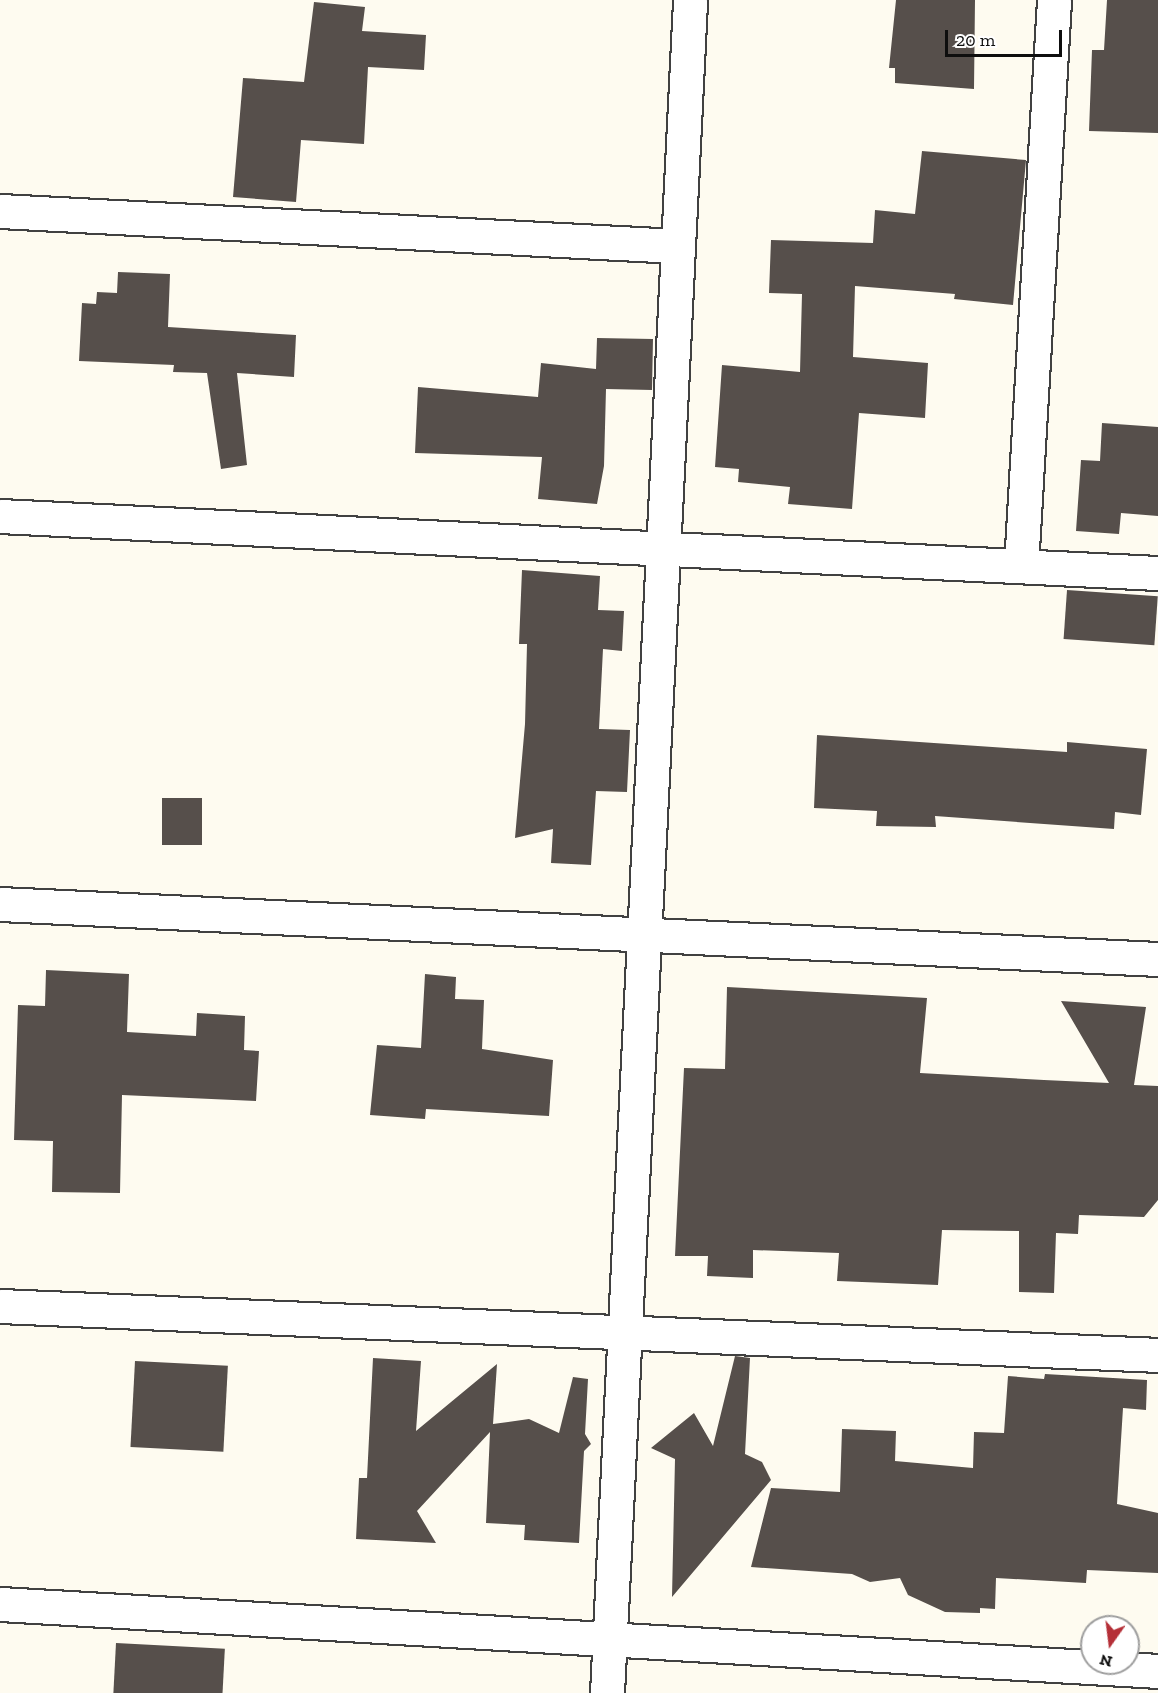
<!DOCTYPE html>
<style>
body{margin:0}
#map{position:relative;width:1158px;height:1693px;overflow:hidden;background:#fefbf0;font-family:"Zilla Slab",serif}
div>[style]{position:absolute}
.building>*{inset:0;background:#564f4b;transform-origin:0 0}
.roads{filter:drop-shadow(2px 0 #414141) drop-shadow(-2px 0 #414141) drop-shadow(0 2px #414141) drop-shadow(0 -2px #414141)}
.street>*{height:33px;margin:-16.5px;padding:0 16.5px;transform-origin:16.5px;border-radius:16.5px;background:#fff}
span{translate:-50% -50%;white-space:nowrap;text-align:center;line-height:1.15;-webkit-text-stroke:6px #fff;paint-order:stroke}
.north{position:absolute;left:1080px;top:1615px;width:60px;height:60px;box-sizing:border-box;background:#fff;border:2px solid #9f9f9f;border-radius:50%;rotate:194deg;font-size:16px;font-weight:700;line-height:24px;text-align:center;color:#0e0e0e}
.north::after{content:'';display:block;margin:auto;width:21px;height:27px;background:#b53038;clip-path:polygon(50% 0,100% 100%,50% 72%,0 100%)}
.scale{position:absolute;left:945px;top:30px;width:117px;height:27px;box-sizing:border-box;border:3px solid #0e0e0e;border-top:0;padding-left:8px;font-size:18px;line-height:21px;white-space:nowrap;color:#0e0e0e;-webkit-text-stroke:4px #fff;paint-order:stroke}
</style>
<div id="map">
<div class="building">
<div style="clip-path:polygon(896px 0,975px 0,974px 89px,895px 83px,895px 68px,889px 68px)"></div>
<div style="clip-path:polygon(1107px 0,1158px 0,1158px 133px,1089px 131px,1092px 50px,1104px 50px)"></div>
<div style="clip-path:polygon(314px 2px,365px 7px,362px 31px,426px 35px,424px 70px,368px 67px,364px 144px,301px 140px,296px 202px,233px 197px,243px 78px,304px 82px)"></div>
<div style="clip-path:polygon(922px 151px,1026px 160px,1013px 305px,954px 299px,955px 294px,855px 286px,853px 357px,928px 363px,925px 418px,859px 413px,852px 509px,788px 504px,790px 487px,738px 482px,739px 469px,715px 467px,722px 365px,800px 372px,802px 294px,769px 293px,771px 240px,873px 243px,875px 210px,915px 214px)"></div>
<div style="clip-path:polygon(118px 272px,170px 274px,168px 327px,296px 335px,294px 377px,237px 373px,247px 465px,221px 469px,207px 373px,173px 372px,174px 365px,79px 361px,82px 303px,96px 304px,97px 292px,117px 293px)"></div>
<div style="clip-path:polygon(597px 338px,653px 339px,652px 390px,606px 389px,604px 466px,597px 504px,538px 499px,542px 457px,415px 453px,418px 387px,538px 397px,541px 363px,596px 369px)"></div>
<div style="clip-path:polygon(1102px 423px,1158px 427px,1158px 516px,1121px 513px,1119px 534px,1076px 531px,1081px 460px,1100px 461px)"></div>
<div style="clip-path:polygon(522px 570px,600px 576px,598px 610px,624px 611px,622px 651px,603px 649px,599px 729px,630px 730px,627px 792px,596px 791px,591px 865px,551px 863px,553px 829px,515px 838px,525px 724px,527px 644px,519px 644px)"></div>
<div style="left:1067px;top:590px;width:91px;height:49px;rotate:4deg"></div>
<div style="clip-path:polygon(817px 735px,1067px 752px,1067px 742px,1147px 749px,1141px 815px,1115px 812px,1114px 829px,935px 816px,936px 827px,876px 826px,877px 811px,814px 808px)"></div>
<div style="left:162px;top:798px;width:40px;height:47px"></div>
<div style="clip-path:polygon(46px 970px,129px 974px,127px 1032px,196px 1036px,197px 1013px,245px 1016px,244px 1050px,259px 1051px,256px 1101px,122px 1095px,120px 1193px,52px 1192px,53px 1141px,14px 1140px,18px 1005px,45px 1006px)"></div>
<div style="clip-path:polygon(425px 974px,456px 977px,455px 999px,484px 1000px,482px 1049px,553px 1060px,549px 1116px,426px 1109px,425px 1119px,370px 1115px,377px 1045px,421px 1048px)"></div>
<div style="clip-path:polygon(727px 987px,927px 998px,920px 1073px,1044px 1080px,1109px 1083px,1061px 1001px,1146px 1007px,1134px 1085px,1158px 1086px,1158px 1200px,1144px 1217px,1079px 1215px,1078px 1234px,1056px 1233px,1054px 1293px,1019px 1292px,1019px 1231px,942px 1230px,938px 1285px,837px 1281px,839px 1253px,753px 1250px,753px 1278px,707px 1276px,708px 1256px,675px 1256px,684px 1068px,725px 1069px)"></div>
<div style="clip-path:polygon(735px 1356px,750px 1358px,745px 1454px,762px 1462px,771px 1480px,672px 1597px,675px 1459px,651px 1448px,694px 1413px,713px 1446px)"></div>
<div style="clip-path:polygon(373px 1358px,421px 1361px,416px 1431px,497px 1364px,493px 1424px,529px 1419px,559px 1433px,573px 1377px,588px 1379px,585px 1434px,591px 1444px,584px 1451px,579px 1543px,524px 1540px,525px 1525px,486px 1523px,490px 1432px,417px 1511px,436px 1543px,356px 1539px,359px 1478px,367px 1478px)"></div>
<div style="left:135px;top:1361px;width:93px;height:86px;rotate:3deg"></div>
<div style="clip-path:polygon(1045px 1374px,1147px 1380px,1146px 1410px,1123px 1408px,1117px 1504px,1158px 1513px,1158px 1573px,1087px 1570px,1086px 1583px,996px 1578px,995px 1609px,980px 1608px,980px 1613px,945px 1612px,908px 1595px,900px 1578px,870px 1582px,852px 1574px,751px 1567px,771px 1488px,840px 1492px,842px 1429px,896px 1431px,895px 1461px,973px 1468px,974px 1432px,1004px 1433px,1008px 1376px,1044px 1379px)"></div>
<div style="left:116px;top:1643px;width:109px;height:50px;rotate:3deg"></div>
</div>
<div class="roads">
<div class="street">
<div style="left:0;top:211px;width:679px;rotate:2.96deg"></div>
<div style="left:0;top:516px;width:1159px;rotate:2.82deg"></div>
<div style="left:1021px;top:566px;width:567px;rotate:-86.66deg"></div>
<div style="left:0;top:904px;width:1159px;rotate:2.72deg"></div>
<div style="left:0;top:1306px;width:1159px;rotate:2.42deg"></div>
<div style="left:0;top:1604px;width:1160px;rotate:3.31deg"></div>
<div style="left:607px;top:1693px;width:1695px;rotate:-87.19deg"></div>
</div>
</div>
<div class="north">N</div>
<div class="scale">20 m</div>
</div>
